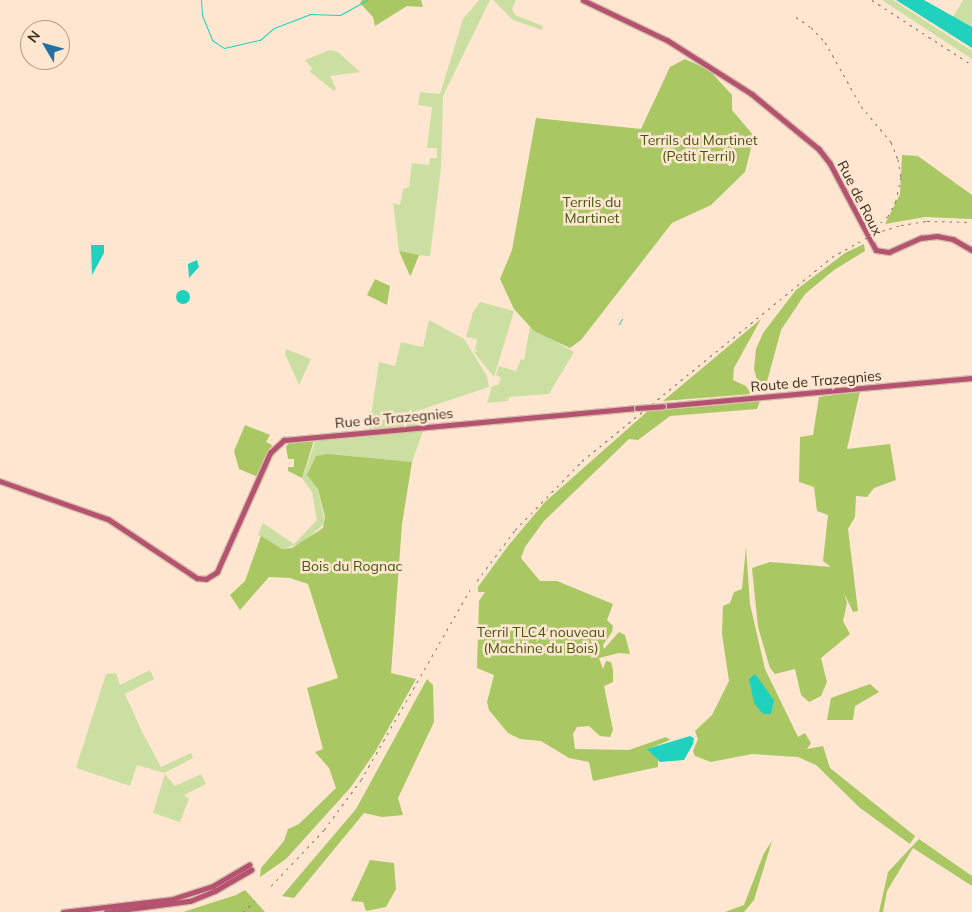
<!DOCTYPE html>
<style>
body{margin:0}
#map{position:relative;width:972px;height:912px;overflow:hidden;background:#fee6d1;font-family:Mulish,sans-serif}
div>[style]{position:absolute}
.green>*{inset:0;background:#cbdfa2}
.forest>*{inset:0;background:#a9c762}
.water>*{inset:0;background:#20d1be}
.round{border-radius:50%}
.stream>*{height:1px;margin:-0.5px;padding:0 0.5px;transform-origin:0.5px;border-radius:0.5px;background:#20d1be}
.roads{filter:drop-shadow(1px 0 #d7c1ad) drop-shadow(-1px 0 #d7c1ad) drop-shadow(0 1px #d7c1ad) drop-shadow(0 -1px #d7c1ad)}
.secondary>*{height:4.5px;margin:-2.25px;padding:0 2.25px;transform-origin:2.25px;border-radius:2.25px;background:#b55270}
.rail>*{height:1px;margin-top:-0.5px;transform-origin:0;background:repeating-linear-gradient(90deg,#887565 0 2.5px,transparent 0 7.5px)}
.bridges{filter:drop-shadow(1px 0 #d7c1ad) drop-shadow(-1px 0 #d7c1ad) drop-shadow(0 1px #d7c1ad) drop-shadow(0 -1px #d7c1ad)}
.secondary-bridge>*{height:4.5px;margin:-2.25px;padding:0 2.25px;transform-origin:2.25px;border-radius:2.25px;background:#b55270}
span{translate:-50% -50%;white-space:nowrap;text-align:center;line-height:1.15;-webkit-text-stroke:5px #fee6d1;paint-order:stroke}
.park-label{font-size:14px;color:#45580e}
.street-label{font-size:14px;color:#3c2d1f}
.north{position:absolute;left:20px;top:20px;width:50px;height:50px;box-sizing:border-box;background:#fee6d1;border:1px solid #b09c8a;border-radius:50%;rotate:307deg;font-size:14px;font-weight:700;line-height:20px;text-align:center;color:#3c2d1f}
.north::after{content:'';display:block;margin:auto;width:18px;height:22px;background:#256fa3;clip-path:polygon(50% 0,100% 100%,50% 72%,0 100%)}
</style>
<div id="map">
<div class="green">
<div style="clip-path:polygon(479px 0,490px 0,443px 96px,441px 168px,430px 256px,413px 255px,399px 251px,393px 203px,400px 205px,403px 189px,409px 187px,412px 163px,429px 165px,430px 158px,437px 158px,437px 148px,427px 148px,432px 107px,418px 105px,420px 92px,440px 94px,463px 19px)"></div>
<div style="clip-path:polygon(493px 0,516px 0,512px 9px,515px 15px,543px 26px,542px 30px,513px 20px)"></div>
<div style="clip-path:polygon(882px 0,893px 0,972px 51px,972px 59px)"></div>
<div style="clip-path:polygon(963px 0,972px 0,972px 27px,953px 17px)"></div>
<div style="clip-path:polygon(330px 50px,338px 52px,360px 72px,330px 76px,336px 89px,334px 91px,310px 72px,312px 68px,305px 60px)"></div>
<div style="clip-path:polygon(480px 302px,514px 311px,494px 377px,473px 351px,478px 352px,475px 349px,477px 339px,466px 337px,473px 312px)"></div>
<div style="clip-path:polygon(429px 320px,464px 339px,487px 376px,489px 387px,414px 412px,417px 425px,369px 429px,379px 362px,395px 366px,401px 342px,423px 347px)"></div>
<div style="clip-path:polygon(530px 327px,574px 352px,549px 394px,509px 397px,508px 401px,487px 403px,492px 386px,498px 385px,501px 378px,496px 375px,499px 366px,516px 371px,521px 359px,524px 360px)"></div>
<div style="clip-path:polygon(286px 349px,311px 359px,299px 385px,285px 354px)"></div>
<div style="clip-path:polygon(424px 428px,412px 462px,329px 454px,313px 480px,318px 489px,325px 523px,302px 543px,282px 549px,258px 535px,263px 523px,294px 544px,317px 520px,312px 492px,302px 478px,317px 437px)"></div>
<div style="clip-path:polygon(150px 670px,154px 679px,125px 694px,142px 732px,161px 767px,191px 753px,193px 758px,164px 773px,137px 765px,130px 786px,76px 768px,106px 674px,116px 673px,120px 685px)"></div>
<div style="clip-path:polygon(165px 774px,175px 786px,201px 774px,206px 784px,184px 795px,189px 799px,180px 822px,153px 813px)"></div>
</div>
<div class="forest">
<div style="clip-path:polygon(362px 0,421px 0,423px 7px,407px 6px,375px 26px,373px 17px,360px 3px)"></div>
<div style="clip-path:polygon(685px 59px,709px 70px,732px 95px,732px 110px,754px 136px,745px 172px,711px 205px,672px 223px,581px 340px,570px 348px,534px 331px,514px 309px,500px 279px,512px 250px,536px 118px,641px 129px,670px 67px)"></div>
<div style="clip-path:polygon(902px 155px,918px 156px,972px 195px,972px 219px,925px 217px,885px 224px,900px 194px)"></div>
<div style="clip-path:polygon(864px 244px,865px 251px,834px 270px,805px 294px,781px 330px,765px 389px,760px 390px,754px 369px,756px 349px,763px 333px,796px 290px,845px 253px)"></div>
<div style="clip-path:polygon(399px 251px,419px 255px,411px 275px,410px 276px)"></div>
<div style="clip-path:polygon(375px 279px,390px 286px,387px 305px,367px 295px)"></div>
<div style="clip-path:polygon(761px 319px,734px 368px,733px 380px,746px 386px,751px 394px,663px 401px)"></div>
<div style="clip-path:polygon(860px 391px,847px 449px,890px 444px,896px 480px,874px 488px,867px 497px,856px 496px,855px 517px,848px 529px,858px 611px,853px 612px,844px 593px,847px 603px,843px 621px,850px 634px,821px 658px,827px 682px,821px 696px,809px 702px,801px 695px,795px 669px,775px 674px,770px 668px,758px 627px,752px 568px,770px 562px,831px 567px,823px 561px,828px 515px,817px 511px,814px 487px,799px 482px,800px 437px,813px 435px,819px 397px)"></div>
<div style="clip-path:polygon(760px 401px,757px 409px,670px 416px,638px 440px,629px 439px,544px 521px,525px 547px,521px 558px,540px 581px,557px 581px,613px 604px,607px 620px,613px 626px,612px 632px,603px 645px,604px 649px,619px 632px,625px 635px,630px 654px,619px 653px,599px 658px,603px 669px,606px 661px,611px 662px,613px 670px,613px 682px,604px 686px,613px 730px,610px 737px,600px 736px,589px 726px,577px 727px,573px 734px,575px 749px,629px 750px,666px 737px,670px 740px,648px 749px,658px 760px,658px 767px,593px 781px,589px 762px,569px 758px,541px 741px,520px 739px,508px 733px,489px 710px,487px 702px,494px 675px,477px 668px,479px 601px,485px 592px,478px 592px,478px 587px,508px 546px,545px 502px,649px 410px)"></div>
<div style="clip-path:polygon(245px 425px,270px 435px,266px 442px,272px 445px,258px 477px,239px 469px,234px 451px)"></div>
<div style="clip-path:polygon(315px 437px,302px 478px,288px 471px,288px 467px,294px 467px,294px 459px,288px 459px,286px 447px,291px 440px)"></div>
<div style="clip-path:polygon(329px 454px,412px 462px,402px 524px,391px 673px,416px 679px,375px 752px,351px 787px,286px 859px,260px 877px,261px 868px,284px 841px,288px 829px,299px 824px,336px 788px,329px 768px,315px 752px,323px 749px,307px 688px,338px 678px,308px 584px,290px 578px,269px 577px,240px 610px,230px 595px,245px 581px,261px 536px,282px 549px,292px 548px,323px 528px,325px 517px,318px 489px,307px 475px,316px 456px)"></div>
<div style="clip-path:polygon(746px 547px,750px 604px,765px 669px,798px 737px,805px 733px,811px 743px,807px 749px,823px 746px,830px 768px,915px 836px,910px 844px,860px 808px,816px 765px,798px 757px,752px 754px,711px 762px,695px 756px,693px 751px,698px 739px,695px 731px,712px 715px,729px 681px,722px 634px,723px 606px,730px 603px,734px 592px,742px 589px)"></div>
<div style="clip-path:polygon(427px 679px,433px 685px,434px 722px,398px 798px,403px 815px,382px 817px,364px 813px,294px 898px,282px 896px,356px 809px)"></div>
<div style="clip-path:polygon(870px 684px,879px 692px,855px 706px,853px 720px,827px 720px,831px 698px)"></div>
<div style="clip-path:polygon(919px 839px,972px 876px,972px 886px,913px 848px,887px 891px,883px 912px,879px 912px,888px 872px)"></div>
<div style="clip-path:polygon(772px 841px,754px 900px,744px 912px,725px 912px,744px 905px,764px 853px)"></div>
<div style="clip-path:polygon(370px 860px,394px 863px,396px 889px,386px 907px,366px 911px,363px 902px,351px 901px)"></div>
<div style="clip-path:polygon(245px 890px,265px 912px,183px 912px,236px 895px)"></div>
</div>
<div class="water">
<div style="clip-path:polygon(896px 0,924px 0,972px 27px,972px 48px)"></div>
<div style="clip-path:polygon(91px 245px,104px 245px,104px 253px,92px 275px)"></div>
<div style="clip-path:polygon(197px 260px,199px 267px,189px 278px,188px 264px)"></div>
<div class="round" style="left:176px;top:290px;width:14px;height:14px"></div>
<div style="clip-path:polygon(755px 674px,774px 700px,771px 714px,763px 714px,754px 703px,749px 679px)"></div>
<div style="clip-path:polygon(690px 736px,694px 738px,693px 744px,684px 760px,660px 762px,647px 749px)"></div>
</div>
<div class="stream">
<div style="left:201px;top:0;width:15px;rotate:86deg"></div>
<div style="left:202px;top:15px;width:27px;rotate:68deg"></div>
<div style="left:212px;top:40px;width:14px;rotate:34deg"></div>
<div style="left:224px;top:48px;width:37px;rotate:-13deg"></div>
<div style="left:260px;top:40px;width:18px;rotate:-41deg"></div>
<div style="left:274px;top:28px;width:39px;rotate:-21deg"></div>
<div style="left:310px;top:14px;width:30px;rotate:2deg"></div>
<div style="left:340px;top:15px;width:31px;rotate:-29deg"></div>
<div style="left:619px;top:324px;width:6px;rotate:-59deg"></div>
</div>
<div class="roads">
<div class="secondary">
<div style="left:583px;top:0;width:93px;rotate:25.5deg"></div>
<div style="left:667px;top:40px;width:101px;rotate:32.4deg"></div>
<div style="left:752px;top:94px;width:87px;rotate:39.4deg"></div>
<div style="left:819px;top:149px;width:18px;rotate:52deg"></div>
<div style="left:830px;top:163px;width:98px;rotate:62.1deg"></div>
<div style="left:876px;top:250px;width:13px;rotate:9deg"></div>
<div style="left:889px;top:252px;width:35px;rotate:-24deg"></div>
<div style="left:921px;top:238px;width:16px;rotate:-7deg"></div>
<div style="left:937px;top:236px;width:16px;rotate:11deg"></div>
<div style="left:953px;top:239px;width:22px;rotate:30deg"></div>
<div style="left:663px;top:406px;width:310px;rotate:-5.2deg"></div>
<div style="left:0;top:481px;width:114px;rotate:19.4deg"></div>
<div style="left:108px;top:519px;width:107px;rotate:33.5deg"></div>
<div style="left:197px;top:578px;width:9px;rotate:6deg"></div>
<div style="left:206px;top:579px;width:13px;rotate:-32deg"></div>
<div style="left:217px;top:572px;width:130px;rotate:-66deg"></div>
<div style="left:270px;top:453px;width:19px;rotate:-43deg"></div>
<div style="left:284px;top:440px;width:354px;rotate:-5.2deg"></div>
<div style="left:63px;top:912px;width:111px;rotate:-6.7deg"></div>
<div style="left:173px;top:899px;width:42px;rotate:-18deg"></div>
<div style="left:213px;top:886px;width:42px;rotate:-30.3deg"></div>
<div style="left:106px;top:912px;width:85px;rotate:-7.5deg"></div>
<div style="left:190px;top:901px;width:27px;rotate:-22deg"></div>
<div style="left:215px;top:891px;width:42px;rotate:-30.3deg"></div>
</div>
</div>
<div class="rail">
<div style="left:872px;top:0;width:119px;rotate:33deg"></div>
<div style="left:796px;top:17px;width:18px;rotate:34deg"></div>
<div style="left:811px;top:27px;width:21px;rotate:47deg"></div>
<div style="left:825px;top:42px;width:73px;rotate:60.6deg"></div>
<div style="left:861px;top:106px;width:47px;rotate:50.2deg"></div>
<div style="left:891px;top:142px;width:18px;rotate:68deg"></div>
<div style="left:898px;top:159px;width:18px;rotate:81deg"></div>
<div style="left:901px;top:177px;width:25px;rotate:102deg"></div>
<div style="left:896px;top:201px;width:17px;rotate:118deg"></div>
<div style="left:888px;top:216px;width:25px;rotate:138deg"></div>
<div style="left:477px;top:581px;width:64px;rotate:-53.3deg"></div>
<div style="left:515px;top:530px;width:96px;rotate:-45.8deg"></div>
<div style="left:582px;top:461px;width:323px;rotate:-39.2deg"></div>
<div style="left:832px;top:257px;width:49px;rotate:-29.2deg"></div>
<div style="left:875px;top:233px;width:27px;rotate:-17deg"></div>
<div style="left:901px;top:225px;width:26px;rotate:-9deg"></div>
<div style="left:927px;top:221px;width:45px;rotate:1.3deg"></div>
<div style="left:271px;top:886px;width:77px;rotate:-46.6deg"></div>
<div style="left:324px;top:830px;width:62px;rotate:-53.5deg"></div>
<div style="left:361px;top:780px;width:219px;rotate:-60.2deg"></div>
<div style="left:243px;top:912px;width:16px;rotate:-43deg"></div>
</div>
<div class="bridges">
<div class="secondary-bridge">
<div style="left:637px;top:408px;width:26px;rotate:-4deg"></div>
</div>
</div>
<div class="park-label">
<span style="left:699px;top:148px">Terrils du Martinet<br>(Petit Terril)</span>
<span style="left:592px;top:210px">Terrils du<br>Martinet</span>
<span style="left:352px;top:566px">Bois du Rognac</span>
<span style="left:541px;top:640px">Terril TLC4 nouveau<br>(Machine du Bois)</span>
</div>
<div class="street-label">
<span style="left:860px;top:198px;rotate:63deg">Rue de Roux</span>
<span style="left:816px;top:381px;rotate:-5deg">Route de Trazegnies</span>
<span style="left:394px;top:418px;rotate:-5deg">Rue de Trazegnies</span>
</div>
<div class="north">N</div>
</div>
